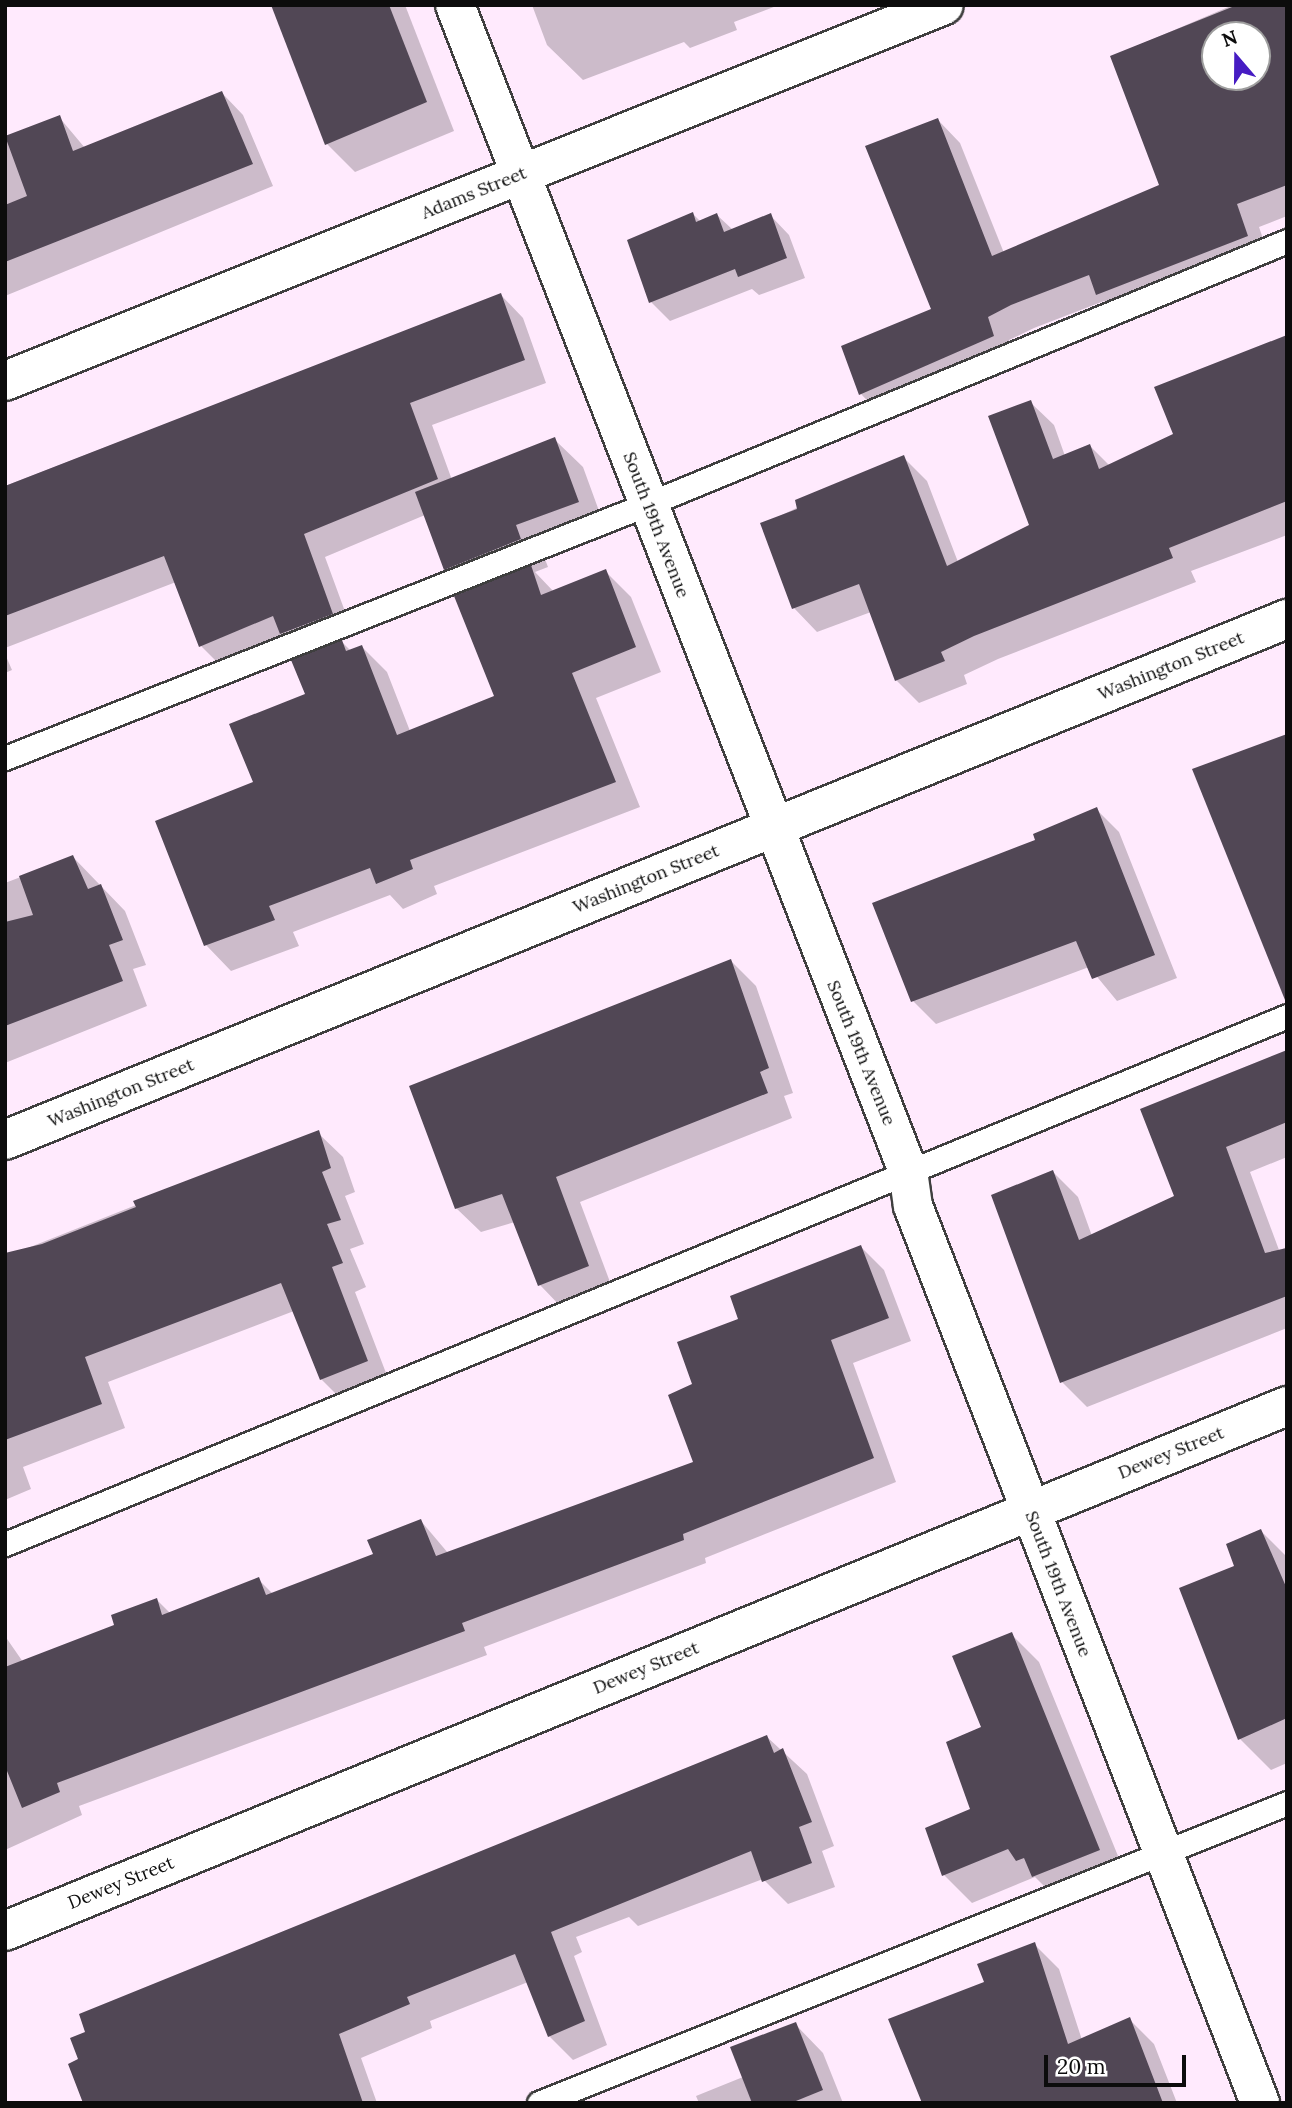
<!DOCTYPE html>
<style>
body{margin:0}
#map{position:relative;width:1292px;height:2108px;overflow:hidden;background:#ffeafd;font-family:Lora,serif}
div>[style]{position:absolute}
.shadow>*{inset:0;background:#0003}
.building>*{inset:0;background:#514755}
.roads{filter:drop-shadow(2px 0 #3f3f3f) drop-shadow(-2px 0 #3f3f3f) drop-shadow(0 2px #3f3f3f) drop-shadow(0 -2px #3f3f3f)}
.service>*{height:23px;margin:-11.5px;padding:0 11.5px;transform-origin:11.5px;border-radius:11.5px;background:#fff}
.minor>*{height:38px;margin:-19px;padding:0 19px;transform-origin:19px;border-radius:19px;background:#fff}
.tertiary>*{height:38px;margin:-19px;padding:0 19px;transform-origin:19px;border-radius:19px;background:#fff}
span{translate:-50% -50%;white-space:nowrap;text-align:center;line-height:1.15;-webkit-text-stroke:7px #fff;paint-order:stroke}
.street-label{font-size:18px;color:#0c0c0c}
.frame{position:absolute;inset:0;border:7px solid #0c0c0c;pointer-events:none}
.north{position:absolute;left:1201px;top:21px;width:70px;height:70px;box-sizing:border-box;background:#fff;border:2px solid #9e9e9e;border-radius:50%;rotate:340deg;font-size:19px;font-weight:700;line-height:28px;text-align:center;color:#0c0c0c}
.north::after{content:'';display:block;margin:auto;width:24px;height:32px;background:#461cc3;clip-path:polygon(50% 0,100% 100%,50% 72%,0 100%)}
.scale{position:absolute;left:1044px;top:2055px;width:142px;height:32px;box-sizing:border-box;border:4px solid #0c0c0c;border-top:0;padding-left:9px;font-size:21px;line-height:24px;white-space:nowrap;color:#0c0c0c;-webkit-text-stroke:5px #fff;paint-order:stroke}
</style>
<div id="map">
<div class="shadow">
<div style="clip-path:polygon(273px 5px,405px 5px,454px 131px,355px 172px,327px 144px)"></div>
<div style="clip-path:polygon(532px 5px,779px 5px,734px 22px,737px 30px,690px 48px,684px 42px,583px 80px,547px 45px)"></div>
<div style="clip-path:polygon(evenodd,1233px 5px,1287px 5px,1287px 216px,1259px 227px,1270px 259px,1120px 317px,1104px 301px,1034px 328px,1009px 340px,1016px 358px,883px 417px,861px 394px,933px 310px,938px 120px,960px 143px,1004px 253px,1162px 186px,1113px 56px,1233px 5px,1215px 35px,1257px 35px,1257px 77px,1215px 77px,1215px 35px)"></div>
<div style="clip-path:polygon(222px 93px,243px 115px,273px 186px,5px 296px,5px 138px,59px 117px,85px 148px)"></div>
<div style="clip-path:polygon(693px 214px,701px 222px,717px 215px,733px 230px,770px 215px,789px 235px,805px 278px,759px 295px,752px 289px,670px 321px,651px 302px)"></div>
<div style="clip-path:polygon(evenodd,501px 295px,523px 318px,546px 383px,432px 425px,452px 480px,554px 439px,583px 467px,606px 530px,543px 554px,548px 567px,535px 572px,554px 592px,606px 572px,631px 597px,661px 672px,596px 698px,640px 807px,434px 886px,437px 894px,403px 909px,390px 895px,293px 932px,299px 946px,231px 971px,206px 945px,255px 783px,307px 695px,305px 656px,290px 641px,224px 669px,201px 646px,176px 582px,5px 648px,5px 486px,501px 295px,425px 515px,445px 569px,469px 592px,496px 697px,410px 731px,387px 672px,362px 647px,351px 651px,341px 641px,354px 636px,325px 557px,425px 515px)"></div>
<div style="clip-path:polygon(1287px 343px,1287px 535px,1191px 571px,1196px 582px,998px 659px,964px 675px,967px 684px,919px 703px,896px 680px,871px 612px,817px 632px,794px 608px,763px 524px,903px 457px,927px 481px,958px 562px,1031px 526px,1030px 402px,1054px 425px,1065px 456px,1090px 446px,1110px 466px,1175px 435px)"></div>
<div style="clip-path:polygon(5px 654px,12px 670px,5px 673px)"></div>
<div style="clip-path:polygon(1096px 809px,1119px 832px,1177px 978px,1117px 1001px,1089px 967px,936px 1024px,913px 1001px,1037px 841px)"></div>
<div style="clip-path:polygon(73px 857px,125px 911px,146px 965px,133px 969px,147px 1006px,5px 1063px,5px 883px)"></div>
<div style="clip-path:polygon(731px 961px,756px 986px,793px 1093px,784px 1096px,792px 1118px,580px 1202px,613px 1290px,564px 1310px,540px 1285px,515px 1222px,481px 1232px,456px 1208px)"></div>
<div style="clip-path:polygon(1286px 1052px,1287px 1157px,1250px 1172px,1279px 1250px,1287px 1247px,1287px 1328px,1087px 1407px,1062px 1382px,1053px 1172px,1078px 1197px,1092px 1236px,1176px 1197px)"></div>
<div style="clip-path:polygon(318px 1133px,343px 1157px,355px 1192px,345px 1196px,364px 1244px,350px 1249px,366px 1287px,355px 1292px,391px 1386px,346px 1404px,321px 1379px,294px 1311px,108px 1382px,125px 1428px,23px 1467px,31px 1489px,5px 1500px,5px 1257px)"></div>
<div style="clip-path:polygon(861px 1247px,884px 1270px,911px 1341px,853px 1363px,896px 1482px,705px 1558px,706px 1563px,484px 1647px,487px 1655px,79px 1806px,82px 1815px,5px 1850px,5px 1636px,23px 1662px,117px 1626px,157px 1600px,170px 1613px,258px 1579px,273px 1594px,375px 1555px,421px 1521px,448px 1553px,695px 1463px,694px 1385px,740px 1320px)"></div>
<div style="clip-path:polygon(1261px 1531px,1287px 1557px,1287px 1763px,1271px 1770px,1240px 1739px,1181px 1589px,1237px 1567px)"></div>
<div style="clip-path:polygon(1011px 1634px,1039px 1662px,1127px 1878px,1062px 1904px,1035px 1877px,972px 1903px,944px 1875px,927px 1829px,973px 1810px)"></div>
<div style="clip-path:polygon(767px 1737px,807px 1774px,834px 1846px,822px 1851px,835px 1887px,788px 1904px,763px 1879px,638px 1926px,629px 1917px,576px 1937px,582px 1952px,574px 1956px,607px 2045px,573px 2060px,549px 2036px,528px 1982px,430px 2021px,432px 2028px,361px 2058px,377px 2103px,85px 2103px)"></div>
<div style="clip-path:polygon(1034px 1944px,1059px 1969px,1082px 2040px,1130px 2020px,1154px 2044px,1177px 2103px,924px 2103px,987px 1983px)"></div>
<div style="clip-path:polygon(795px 2024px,823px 2053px,843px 2103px,699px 2103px,696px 2096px,743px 2077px)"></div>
</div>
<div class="building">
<div style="clip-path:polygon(271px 5px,389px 5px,427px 102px,325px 145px)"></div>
<div style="clip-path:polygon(evenodd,1237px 5px,1287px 5px,1287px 185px,1237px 204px,1248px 236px,1096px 295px,1089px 275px,1011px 305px,988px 317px,994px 336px,859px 395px,841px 346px,931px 309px,865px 146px,938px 118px,992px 256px,1159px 185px,1110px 56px,1237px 5px,1215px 35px,1257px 35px,1257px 77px,1215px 77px,1215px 35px)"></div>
<div style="clip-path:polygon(222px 91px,253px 164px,5px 262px,5px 205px,27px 196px,5px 136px,60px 115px,73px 151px)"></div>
<div style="clip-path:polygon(693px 212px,696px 222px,717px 213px,724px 232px,771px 213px,787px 258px,738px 277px,735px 269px,649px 303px,627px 240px)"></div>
<div style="clip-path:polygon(501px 293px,525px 360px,410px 403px,438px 479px,304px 534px,333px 614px,280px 634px,273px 616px,199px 647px,164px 556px,5px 616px,5px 486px)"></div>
<div style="clip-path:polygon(1287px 335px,1287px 501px,1169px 548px,1173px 558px,974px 636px,941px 652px,945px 661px,895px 681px,859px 584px,792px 609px,760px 523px,797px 509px,795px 500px,904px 455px,947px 566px,1029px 525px,988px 416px,1031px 400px,1053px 459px,1090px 444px,1099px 469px,1173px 434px,1154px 387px)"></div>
<div style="clip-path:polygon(555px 437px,579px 502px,516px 525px,521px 539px,444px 570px,415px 492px)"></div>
<div style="clip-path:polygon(531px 565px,541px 595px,606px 569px,636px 647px,572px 673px,616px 782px,410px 860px,413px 869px,376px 884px,370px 868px,269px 906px,275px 920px,204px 946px,155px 821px,253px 782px,229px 724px,305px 694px,291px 660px,342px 640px,346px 651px,362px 645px,397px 735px,494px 696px,454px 596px)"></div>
<div style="clip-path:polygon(1287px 734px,1287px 999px,1285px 1000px,1192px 769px)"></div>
<div style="clip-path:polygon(1097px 807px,1155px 955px,1092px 979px,1076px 941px,911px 1002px,872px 903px,1035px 840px,1033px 834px)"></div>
<div style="clip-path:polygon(73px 855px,88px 889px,101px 884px,123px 940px,109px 945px,123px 981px,5px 1026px,5px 922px,33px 915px,19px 876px)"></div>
<div style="clip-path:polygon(731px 959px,769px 1068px,760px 1072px,768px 1093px,556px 1177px,589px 1266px,538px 1286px,502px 1194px,455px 1209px,409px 1086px)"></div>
<div style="clip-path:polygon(1287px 1050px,1287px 1122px,1226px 1147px,1265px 1253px,1287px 1248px,1287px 1296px,1060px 1383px,991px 1195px,1053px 1170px,1079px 1240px,1174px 1196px,1140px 1109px)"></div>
<div style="clip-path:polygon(319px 1130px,331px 1168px,322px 1172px,341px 1220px,327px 1224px,343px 1263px,332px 1267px,368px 1361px,320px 1380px,281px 1283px,85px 1357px,102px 1404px,5px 1440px,5px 1253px,42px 1244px,136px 1207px,133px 1201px)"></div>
<div style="clip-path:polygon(861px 1245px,889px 1318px,831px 1340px,874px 1458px,683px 1534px,684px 1540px,462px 1623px,465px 1631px,57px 1783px,60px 1792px,22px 1808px,5px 1766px,5px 1667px,114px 1625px,111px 1615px,157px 1598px,162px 1615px,259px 1577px,266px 1595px,373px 1554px,367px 1540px,421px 1519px,436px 1556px,693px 1462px,668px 1395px,692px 1384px,677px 1342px,738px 1319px,730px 1296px)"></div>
<div style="clip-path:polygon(1261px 1529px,1287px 1589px,1287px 1718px,1238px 1740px,1179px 1588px,1234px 1566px,1226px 1544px)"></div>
<div style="clip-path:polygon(1012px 1632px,1100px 1850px,1032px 1877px,1024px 1858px,1016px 1861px,1008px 1849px,942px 1876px,925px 1828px,970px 1809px,946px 1742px,981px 1727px,952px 1656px)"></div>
<div style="clip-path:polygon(767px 1735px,774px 1753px,783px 1748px,812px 1822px,799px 1827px,812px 1863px,762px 1882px,751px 1851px,551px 1932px,585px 2021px,548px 2037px,515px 1954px,407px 1997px,410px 2004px,339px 2034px,363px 2103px,83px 2103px,68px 2064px,78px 2059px,70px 2038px,85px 2032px,79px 2014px)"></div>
<div style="clip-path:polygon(1035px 1942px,1068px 2044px,1130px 2017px,1163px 2103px,922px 2103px,888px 2019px,984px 1982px,977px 1964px)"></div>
<div style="clip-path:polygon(796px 2022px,823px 2090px,791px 2103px,752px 2103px,730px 2047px)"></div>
</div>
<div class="roads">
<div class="service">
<div style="left:5px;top:758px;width:691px;rotate:-21.56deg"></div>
<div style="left:648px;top:504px;width:691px;rotate:-22.37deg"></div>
<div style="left:5px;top:1544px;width:1386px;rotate:-22.38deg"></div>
<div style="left:539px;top:2103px;width:806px;rotate:-21.85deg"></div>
</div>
<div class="minor">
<div style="left:455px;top:5px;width:1251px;rotate:68.77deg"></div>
<div style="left:908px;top:1171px;width:35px;rotate:82deg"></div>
<div style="left:913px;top:1206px;width:962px;rotate:68.85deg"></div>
<div style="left:5px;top:381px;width:1011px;rotate:-21.82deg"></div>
<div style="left:5px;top:1931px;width:1385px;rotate:-22.27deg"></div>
</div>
<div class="tertiary">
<div style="left:5px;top:1140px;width:1384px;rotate:-22.12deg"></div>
</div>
</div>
<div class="street-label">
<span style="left:474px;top:193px;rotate:-22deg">Adams Street</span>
<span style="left:656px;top:525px;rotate:69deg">South 19th Avenue</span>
<span style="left:1171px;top:666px;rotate:-22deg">Washington Street</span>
<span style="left:646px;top:879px;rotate:-22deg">Washington Street</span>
<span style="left:861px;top:1053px;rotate:68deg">South 19th Avenue</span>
<span style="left:121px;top:1093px;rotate:-22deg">Washington Street</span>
<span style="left:1171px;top:1453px;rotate:-22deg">Dewey Street</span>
<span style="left:1058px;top:1584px;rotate:69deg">South 19th Avenue</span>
<span style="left:646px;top:1668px;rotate:-22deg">Dewey Street</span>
<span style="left:121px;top:1883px;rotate:-22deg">Dewey Street</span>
</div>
<div class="frame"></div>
<div class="north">N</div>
<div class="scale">20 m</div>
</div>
